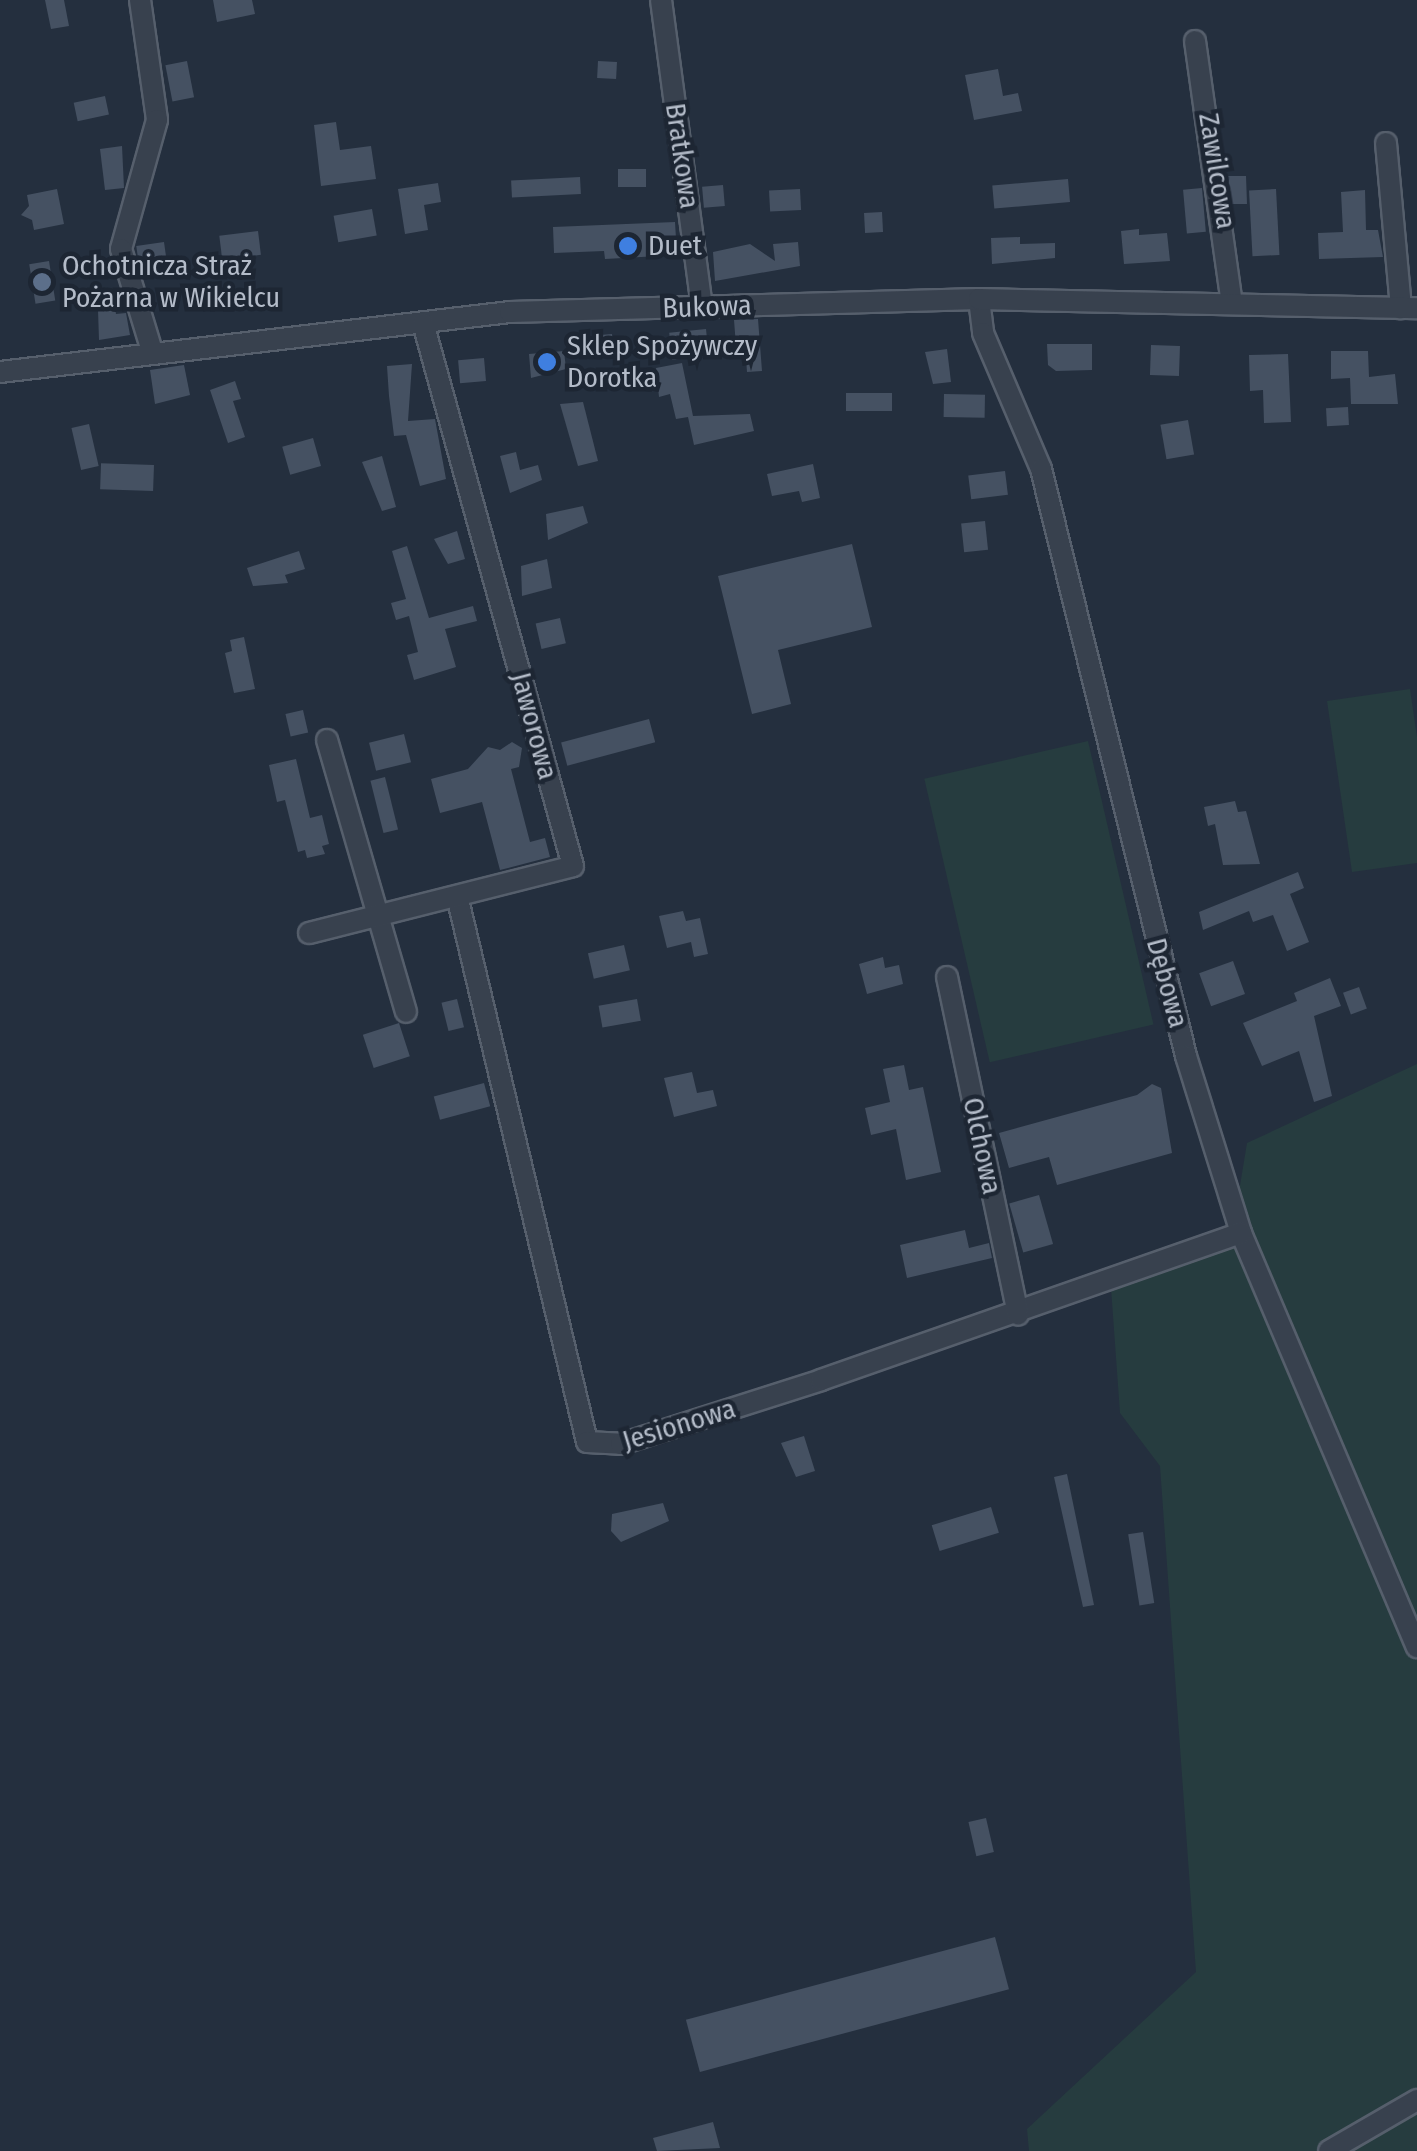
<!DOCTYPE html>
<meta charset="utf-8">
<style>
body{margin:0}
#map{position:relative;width:1417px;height:2151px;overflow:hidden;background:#242f3e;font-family:"Fira Sans Condensed",sans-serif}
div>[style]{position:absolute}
.green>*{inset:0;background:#263c3f;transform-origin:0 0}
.building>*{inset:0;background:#455162;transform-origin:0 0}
.roads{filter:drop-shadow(2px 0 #565f6c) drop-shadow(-2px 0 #565f6c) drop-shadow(0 2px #565f6c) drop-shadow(0 -2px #565f6c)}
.minor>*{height:20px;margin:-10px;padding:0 10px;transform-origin:10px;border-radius:10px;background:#38414e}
.dots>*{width:28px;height:28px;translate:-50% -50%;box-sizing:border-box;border:5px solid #1d2633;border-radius:50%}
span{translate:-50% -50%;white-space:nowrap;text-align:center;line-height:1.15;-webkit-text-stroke:9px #1d2633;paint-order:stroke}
.street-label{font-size:28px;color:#b4bcc9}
.poi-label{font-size:28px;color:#b4bcc9}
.left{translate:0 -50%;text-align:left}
</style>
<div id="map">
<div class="green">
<div style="clip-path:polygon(1410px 689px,1417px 737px,1417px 863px,1352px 872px,1327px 701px)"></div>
<div style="left:1088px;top:741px;width:291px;height:168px;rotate:77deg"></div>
<div style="clip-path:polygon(1417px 1064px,1417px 2151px,1029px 2151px,1027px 2129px,1196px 1972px,1160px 1466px,1120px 1413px,1111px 1288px,1231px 1240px,1247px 1143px)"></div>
</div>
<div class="building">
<div style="clip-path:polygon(45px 0,64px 0,69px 26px,51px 29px)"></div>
<div style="clip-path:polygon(213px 0,252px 0,255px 14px,217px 22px)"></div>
<div style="left:187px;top:61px;width:37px;height:22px;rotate:79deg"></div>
<div style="left:598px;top:61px;width:19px;height:17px;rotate:3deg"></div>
<div style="clip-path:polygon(998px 69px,1003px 96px,1018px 93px,1022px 111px,974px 120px,965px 75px)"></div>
<div style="left:105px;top:96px;width:19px;height:32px;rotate:78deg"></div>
<div style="clip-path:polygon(336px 122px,340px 150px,371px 146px,376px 179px,321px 186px,314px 125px)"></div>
<div style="clip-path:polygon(122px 146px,124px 188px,105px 190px,100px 149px)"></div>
<div style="left:618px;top:169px;width:28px;height:18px"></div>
<div style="clip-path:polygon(1228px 176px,1246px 176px,1247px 204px,1232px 204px)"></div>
<div style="left:580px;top:177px;width:17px;height:69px;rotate:87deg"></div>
<div style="left:1068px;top:179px;width:23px;height:76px;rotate:85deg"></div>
<div style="clip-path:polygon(438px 183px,441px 202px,424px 205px,428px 230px,405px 234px,398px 189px)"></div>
<div style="left:723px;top:185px;width:21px;height:21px;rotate:85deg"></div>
<div style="left:1202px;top:188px;width:44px;height:19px;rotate:85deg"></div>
<div style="clip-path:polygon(57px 189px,64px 224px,34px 230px,32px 220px,21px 215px,29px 206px,27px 195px)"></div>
<div style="left:800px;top:189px;width:21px;height:31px;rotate:87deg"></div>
<div style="left:1276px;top:189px;width:66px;height:27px;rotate:87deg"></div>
<div style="clip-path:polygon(1365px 190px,1366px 230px,1378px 230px,1383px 257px,1319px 259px,1318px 233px,1343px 232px,1341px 192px)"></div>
<div style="left:372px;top:209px;width:27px;height:39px;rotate:80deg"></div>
<div style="left:882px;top:212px;width:20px;height:18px;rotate:87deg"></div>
<div style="clip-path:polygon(675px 222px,677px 255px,605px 259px,604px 251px,554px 253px,553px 227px)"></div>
<div style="clip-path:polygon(1139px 229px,1139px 235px,1167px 233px,1170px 261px,1124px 264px,1121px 231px)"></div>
<div style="left:258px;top:231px;width:24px;height:39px;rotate:83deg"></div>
<div style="clip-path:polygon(1020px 237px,1020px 244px,1055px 243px,1055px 258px,992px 264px,991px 238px)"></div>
<div style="left:164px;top:242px;width:21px;height:28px;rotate:82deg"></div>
<div style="clip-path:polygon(798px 242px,800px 266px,715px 281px,713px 252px,750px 244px,775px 261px,773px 244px)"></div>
<div style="left:49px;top:261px;width:40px;height:20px;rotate:81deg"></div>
<div style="clip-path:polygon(115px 307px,116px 314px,126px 313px,130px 335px,99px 340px,98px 310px)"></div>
<div style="clip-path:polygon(758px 319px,762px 371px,747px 372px,746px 358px,737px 359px,734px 320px)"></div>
<div style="left:706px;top:329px;width:27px;height:37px;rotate:84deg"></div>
<div style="left:612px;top:334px;width:23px;height:27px;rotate:85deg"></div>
<div style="clip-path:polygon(1047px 344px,1092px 344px,1092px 370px,1056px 371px,1048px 365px)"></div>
<div style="left:1151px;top:345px;width:29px;height:30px;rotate:2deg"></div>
<div style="clip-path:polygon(947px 349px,951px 382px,933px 384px,925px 352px)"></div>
<div style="clip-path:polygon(564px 351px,566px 369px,531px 378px,529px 354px)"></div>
<div style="clip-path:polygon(1331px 351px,1368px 351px,1369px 377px,1395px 374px,1398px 404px,1351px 404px,1350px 378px,1331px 379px)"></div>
<div style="clip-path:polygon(1288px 354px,1291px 422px,1264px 423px,1263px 390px,1250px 391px,1249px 355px)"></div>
<div style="left:484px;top:358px;width:23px;height:26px;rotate:85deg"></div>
<div style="clip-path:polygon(682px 363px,693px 416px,750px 414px,754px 431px,694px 445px,688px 417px,676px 419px,670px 394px,659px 397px,656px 368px)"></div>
<div style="clip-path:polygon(412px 364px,408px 421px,435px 419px,446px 479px,420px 486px,406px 435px,394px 436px,389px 396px,387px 366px)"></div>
<div style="clip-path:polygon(184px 365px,190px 395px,155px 404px,150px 370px)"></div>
<div style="clip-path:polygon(235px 381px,241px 399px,233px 401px,245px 437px,228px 443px,210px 390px)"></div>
<div style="left:846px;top:393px;width:46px;height:18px"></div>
<div style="left:944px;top:394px;width:41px;height:23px;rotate:1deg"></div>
<div style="clip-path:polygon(583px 402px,598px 461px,578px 466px,560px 404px)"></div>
<div style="left:1348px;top:407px;width:18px;height:22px;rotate:87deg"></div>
<div style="left:1188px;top:420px;width:35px;height:28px;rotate:80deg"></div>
<div style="left:89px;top:424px;width:43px;height:18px;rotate:77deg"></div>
<div style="left:313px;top:438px;width:29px;height:32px;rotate:74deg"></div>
<div style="clip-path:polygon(516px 452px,520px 470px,538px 465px,542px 480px,510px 493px,500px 456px)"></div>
<div style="clip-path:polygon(382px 456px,396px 507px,382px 511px,362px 462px)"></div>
<div style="clip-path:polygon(813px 464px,820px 498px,802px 502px,799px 491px,772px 496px,767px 474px)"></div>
<div style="left:154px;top:465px;width:26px;height:53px;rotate:92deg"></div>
<div style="left:1005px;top:471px;width:24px;height:37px;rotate:83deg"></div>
<div style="clip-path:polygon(583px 506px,588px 523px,548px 540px,546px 514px)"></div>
<div style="left:985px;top:521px;width:29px;height:24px;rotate:84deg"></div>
<div style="clip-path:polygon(457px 531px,465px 559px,448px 564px,434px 539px)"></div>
<div style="clip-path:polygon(852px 544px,872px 627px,778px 650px,791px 704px,752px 714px,718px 576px)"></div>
<div style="clip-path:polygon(407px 546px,429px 618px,473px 606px,477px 621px,445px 629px,456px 667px,414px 680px,407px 655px,418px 652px,409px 616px,396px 620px,391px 603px,406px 599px,392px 551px)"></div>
<div style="clip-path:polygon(299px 551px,305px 569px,285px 575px,288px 583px,253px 586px,247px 568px)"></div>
<div style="clip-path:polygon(547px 559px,552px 588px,522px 596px,521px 566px)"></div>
<div style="left:560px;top:618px;width:26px;height:25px;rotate:77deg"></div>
<div style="clip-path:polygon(244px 637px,255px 689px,234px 693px,225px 653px,232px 651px,230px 640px)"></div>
<div style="left:303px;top:710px;width:23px;height:18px;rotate:77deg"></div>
<div style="left:649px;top:719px;width:24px;height:91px;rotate:75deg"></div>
<div style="left:404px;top:734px;width:29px;height:36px;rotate:76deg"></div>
<div style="clip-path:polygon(512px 742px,522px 748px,519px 767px,511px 769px,530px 842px,545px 838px,550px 857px,500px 870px,482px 802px,440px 813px,431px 779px,468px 769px,488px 747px,500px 750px)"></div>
<div style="clip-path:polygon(296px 759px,310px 818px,322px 815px,329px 844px,322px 846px,325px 854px,307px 858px,305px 850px,298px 852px,285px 800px,277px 802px,269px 765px)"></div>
<div style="left:385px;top:777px;width:54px;height:15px;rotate:76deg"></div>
<div style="clip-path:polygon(1235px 801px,1238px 812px,1246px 811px,1260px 864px,1223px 865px,1215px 824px,1208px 826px,1204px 807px)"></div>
<div style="clip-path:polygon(1298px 872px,1304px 888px,1290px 894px,1309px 942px,1287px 951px,1273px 915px,1253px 922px,1249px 911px,1203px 930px,1199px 912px)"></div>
<div style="clip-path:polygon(683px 911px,686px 921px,700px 918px,708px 954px,694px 957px,691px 942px,667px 948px,659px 916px)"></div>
<div style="left:624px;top:945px;width:26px;height:37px;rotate:77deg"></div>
<div style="clip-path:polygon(883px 957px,885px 968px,899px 965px,903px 984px,867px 994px,859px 964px)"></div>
<div style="left:1233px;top:961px;width:35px;height:36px;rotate:70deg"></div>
<div style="clip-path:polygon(1330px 978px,1341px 1006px,1314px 1016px,1332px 1096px,1314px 1102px,1299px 1051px,1262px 1066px,1243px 1023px,1297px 1001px,1294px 993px)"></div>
<div style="left:1359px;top:987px;width:23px;height:17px;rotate:70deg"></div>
<div style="left:457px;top:999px;width:29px;height:16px;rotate:76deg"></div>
<div style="left:637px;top:999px;width:22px;height:39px;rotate:80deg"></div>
<div style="left:399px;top:1023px;width:35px;height:38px;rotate:72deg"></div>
<div style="clip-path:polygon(904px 1065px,909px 1090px,923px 1087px,941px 1172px,906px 1180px,896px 1129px,871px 1135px,865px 1108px,890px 1102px,883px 1069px)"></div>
<div style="clip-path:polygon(692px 1072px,697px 1093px,713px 1090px,717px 1106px,674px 1117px,664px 1078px)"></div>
<div style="left:484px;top:1083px;width:24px;height:52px;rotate:75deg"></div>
<div style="clip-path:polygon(1152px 1084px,1161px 1088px,1172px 1153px,1057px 1185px,1049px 1157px,1009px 1168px,999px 1133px,1137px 1095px)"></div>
<div style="left:1039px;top:1195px;width:51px;height:31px;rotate:74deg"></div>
<div style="clip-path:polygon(965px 1230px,969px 1248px,989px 1243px,992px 1258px,907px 1278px,900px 1245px)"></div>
<div style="clip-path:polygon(804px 1436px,815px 1471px,796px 1477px,781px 1443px)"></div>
<div style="clip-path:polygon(1067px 1474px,1094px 1605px,1083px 1607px,1054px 1477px)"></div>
<div style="clip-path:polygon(663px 1503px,669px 1521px,621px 1542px,611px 1531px,612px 1514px)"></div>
<div style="left:991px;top:1507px;width:27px;height:62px;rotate:73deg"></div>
<div style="left:1143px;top:1532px;width:72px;height:15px;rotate:81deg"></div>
<div style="left:986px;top:1818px;width:35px;height:18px;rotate:77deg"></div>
<div style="left:995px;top:1937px;width:54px;height:320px;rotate:75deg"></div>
<div style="clip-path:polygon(713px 2122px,720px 2148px,657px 2151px,653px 2138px)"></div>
</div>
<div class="roads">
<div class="minor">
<div style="left:140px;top:0;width:121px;rotate:81.9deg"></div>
<div style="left:157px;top:120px;width:134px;rotate:105.6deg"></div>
<div style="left:121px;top:249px;width:107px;rotate:73.1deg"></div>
<div style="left:661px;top:0;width:310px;rotate:82.4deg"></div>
<div style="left:1195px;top:41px;width:265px;rotate:82deg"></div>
<div style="left:1386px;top:143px;width:166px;rotate:84.8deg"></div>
<div style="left:979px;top:299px;width:34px;rotate:83deg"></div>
<div style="left:983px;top:333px;width:148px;rotate:66.9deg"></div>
<div style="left:1041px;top:469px;width:605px;rotate:76.12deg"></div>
<div style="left:1186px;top:1056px;width:185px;rotate:72.7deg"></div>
<div style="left:1241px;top:1233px;width:450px;rotate:67deg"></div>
<div style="left:0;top:372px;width:514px;rotate:-6.71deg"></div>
<div style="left:510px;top:312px;width:469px;rotate:-1.6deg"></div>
<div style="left:979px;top:299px;width:438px;rotate:1.2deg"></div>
<div style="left:327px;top:740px;width:283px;rotate:73.8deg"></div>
<div style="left:458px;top:900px;width:557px;rotate:76.61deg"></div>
<div style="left:587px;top:1442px;width:34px;rotate:3deg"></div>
<div style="left:621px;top:1444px;width:210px;rotate:-17.7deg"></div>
<div style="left:821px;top:1380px;width:445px;rotate:-19.3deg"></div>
<div style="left:309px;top:933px;width:272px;rotate:-14.2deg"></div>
<div style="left:573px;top:866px;width:563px;rotate:-105.44deg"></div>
<div style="left:947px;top:977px;width:345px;rotate:78.1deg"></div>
<div style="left:1329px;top:2151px;width:102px;rotate:-30.1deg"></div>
</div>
</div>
<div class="dots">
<div style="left:628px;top:246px;background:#3f7fe0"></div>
<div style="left:42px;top:282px;background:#5c6f8a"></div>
<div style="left:547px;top:362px;background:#3f7fe0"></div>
</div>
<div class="street-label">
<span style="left:682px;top:156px;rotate:82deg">Bratkowa</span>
<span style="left:1217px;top:171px;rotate:81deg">Zawilcowa</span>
<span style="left:707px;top:307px;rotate:-2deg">Bukowa</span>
<span style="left:534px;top:726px;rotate:75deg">Jaworowa</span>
<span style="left:1167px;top:983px;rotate:75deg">Dębowa</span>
<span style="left:982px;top:1146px;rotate:78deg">Olchowa</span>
<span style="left:679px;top:1425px;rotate:-17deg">Jesionowa</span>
</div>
<div class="poi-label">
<span class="left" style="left:648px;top:246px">Duet</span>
<span class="left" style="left:62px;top:282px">Ochotnicza Straż<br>Pożarna w Wikielcu</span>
<span class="left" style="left:567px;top:362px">Sklep Spożywczy<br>Dorotka</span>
</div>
</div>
